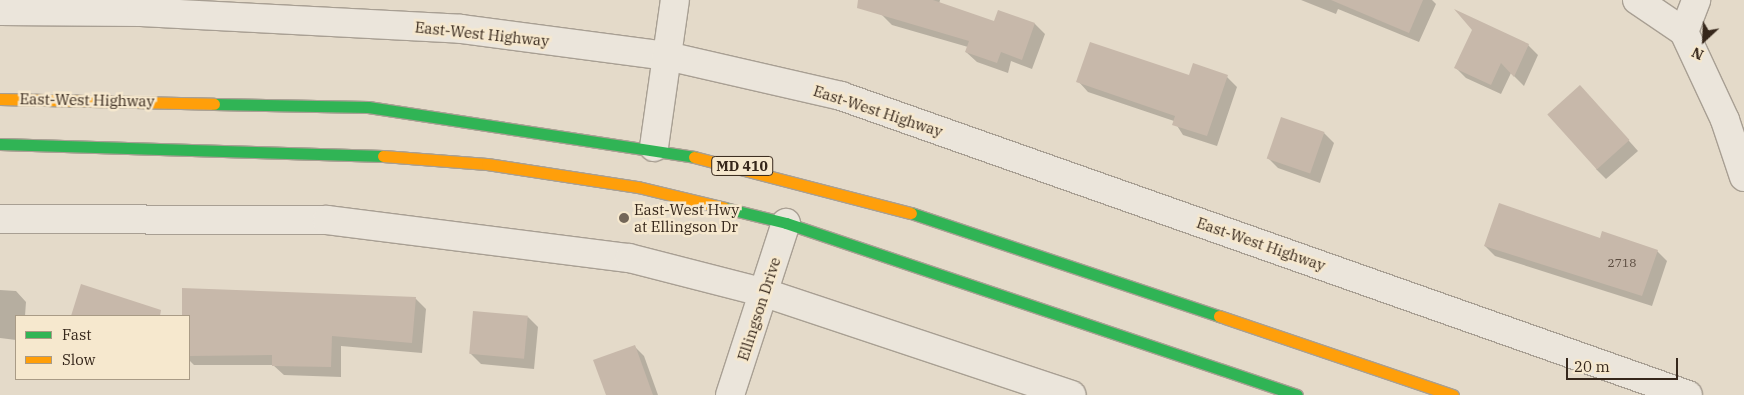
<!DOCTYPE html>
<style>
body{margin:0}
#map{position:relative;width:1744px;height:395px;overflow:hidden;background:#e4dac9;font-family:"IBM Plex Serif",serif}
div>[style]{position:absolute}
.shadow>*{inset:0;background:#0003}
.building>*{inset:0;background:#c7b8aa;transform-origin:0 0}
.roads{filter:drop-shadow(1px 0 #a89f93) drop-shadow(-1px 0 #a89f93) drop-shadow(0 1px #a89f93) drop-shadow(0 -1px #a89f93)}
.street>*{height:28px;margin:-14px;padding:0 14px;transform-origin:14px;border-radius:14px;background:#ebe5db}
.fast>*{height:11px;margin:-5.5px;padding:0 5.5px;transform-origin:5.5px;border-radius:5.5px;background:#30b455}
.slow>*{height:11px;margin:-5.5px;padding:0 5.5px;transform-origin:5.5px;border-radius:5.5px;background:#ff9f0a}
.dots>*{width:14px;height:14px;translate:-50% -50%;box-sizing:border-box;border:2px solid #f6e8ce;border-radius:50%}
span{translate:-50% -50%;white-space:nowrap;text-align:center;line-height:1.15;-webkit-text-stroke:5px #f6e8ce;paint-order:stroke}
.number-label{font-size:12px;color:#5a4b3f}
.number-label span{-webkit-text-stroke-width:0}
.shield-label span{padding:1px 4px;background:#f6e8ce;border:1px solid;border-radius:4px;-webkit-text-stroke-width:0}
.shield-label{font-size:14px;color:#36271b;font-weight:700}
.street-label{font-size:15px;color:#36271b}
.poi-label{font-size:15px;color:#36271b}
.left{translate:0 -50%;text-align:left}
.legend{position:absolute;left:15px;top:315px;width:175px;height:65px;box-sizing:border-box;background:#f6e8ce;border:1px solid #a99b86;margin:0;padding:6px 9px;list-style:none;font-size:15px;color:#36271b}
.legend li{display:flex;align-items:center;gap:10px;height:25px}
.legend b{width:25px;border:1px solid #a99b86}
.north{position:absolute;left:1679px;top:15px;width:50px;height:50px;-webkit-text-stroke:4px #f6e8ce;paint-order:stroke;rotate:205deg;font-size:14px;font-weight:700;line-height:20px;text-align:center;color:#36271b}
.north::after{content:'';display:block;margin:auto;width:18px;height:22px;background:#36271b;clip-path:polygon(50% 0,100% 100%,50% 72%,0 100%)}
.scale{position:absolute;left:1566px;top:358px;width:112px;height:22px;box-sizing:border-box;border:2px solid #36271b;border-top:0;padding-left:6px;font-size:15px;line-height:18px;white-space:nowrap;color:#36271b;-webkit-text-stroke:4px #f6e8ce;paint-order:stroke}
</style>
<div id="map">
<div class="shadow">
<div style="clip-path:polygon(886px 0,940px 0,939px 4px,995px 23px,1035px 24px,1045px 34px,1032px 69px,1011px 61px,1008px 73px,977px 62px,966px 52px,968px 47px,892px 25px,882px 15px)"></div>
<div style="clip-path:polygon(1301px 0,1432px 0,1436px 4px,1419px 42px,1338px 9px,1336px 14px)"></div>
<div style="clip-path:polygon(1474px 30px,1528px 45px,1538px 55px,1524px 86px,1511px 73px,1501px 94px,1466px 78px,1456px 68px)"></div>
<div style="clip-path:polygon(1227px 77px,1237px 87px,1217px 146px,1183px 135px,1174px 121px,1088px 92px,1078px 81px)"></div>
<div style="clip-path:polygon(1590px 97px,1638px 151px,1606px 179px,1596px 169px)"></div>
<div style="clip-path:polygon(1324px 133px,1334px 143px,1320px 183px,1278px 168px,1268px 158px)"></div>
<div style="clip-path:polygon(1601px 239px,1657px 251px,1667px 261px,1652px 306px,1495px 256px,1485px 246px)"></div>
<div style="clip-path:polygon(82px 286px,137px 310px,135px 316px,72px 316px)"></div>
<div style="clip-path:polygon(184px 289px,416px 299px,426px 309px,422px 353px,341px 346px,341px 377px,284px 375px,273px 365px,194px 365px,189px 360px)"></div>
<div style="clip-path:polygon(0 290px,16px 291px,26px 302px,25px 316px,16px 316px,16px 340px,0 338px)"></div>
<div style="clip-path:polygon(528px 317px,538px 327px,534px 369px,481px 364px,470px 353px)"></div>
<div style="clip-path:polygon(634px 346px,644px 356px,658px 395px,607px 395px)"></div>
</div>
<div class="building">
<div style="clip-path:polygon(858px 0,933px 0,994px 21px,998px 10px,1035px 23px,1022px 60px,1001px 52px,997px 63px,965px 52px,969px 41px,857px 8px)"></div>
<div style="clip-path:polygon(1331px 0,1423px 0,1409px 33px)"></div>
<div style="clip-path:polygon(1454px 9px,1529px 44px,1514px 77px,1501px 63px,1491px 85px,1454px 68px,1472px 30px)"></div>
<div style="clip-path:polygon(1090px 42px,1189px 75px,1193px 63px,1228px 75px,1207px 136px,1172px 125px,1175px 116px,1076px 82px)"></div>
<div style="left:1580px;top:85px;width:74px;height:44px;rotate:48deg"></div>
<div style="left:1281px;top:117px;width:46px;height:44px;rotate:19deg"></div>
<div style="clip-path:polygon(1499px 203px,1600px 238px,1602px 231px,1658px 250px,1642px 296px,1484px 246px)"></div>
<div style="clip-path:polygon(81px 284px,161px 310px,160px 316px,71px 316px)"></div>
<div style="clip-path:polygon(182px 288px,416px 297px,412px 343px,332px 336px,331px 367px,272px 366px,272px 355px,189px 356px,189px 316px,182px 316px)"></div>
<div style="left:473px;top:311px;width:55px;height:43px;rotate:5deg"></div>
<div style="clip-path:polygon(635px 345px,653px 395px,606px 395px,593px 360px)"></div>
</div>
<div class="roads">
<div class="street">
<div style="left:1637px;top:0;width:57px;rotate:34.2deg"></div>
<div style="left:1684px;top:32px;width:97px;rotate:65deg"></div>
<div style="left:1725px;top:120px;width:60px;rotate:71.6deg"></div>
<div style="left:0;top:11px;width:141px;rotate:0.4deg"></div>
<div style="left:141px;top:12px;width:320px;rotate:3deg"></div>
<div style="left:461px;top:29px;width:208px;rotate:7.5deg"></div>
<div style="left:667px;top:56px;width:179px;rotate:12.9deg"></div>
<div style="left:841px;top:96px;width:898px;rotate:19.44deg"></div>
<div style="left:1684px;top:32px;width:34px;rotate:-69deg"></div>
<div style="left:654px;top:147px;width:148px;rotate:-81.9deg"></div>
<div style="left:0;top:219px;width:327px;rotate:0.2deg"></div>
<div style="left:327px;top:220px;width:304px;rotate:7.2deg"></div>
<div style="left:629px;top:258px;width:140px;rotate:14.4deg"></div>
<div style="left:765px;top:293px;width:323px;rotate:18.4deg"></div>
<div style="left:730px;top:395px;width:181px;rotate:-72deg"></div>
</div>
<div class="fast">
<div style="left:214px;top:104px;width:154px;rotate:1.1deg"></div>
<div style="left:368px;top:107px;width:330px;rotate:8.7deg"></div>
<div style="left:0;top:144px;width:383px;rotate:1.8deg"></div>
<div style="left:725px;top:208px;width:63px;rotate:13.8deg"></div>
<div style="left:786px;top:223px;width:539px;rotate:18.6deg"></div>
<div style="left:911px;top:213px;width:325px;rotate:18.5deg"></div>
</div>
<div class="slow">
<div style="left:0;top:99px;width:214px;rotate:1.3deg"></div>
<div style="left:383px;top:156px;width:104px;rotate:4.4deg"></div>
<div style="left:487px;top:164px;width:153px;rotate:8.7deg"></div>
<div style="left:638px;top:187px;width:89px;rotate:13.6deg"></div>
<div style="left:694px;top:157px;width:224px;rotate:14.5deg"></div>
<div style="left:1219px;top:316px;width:247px;rotate:18.7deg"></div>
</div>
</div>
<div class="dots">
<div style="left:624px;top:218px;background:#736658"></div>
</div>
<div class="number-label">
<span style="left:1622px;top:263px">2718</span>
</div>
<div class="shield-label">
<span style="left:742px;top:166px">MD 410</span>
</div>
<div class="street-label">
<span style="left:482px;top:34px;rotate:6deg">East-West Highway</span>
<span style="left:87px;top:100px;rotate:1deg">East-West Highway</span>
<span style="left:878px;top:111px;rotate:18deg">East-West Highway</span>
<span style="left:1261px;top:244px;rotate:19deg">East-West Highway</span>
<span style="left:759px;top:309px;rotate:-72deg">Ellingson Drive</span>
</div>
<div class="poi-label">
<span class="left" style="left:634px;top:218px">East-West Hwy<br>at Ellingson Dr</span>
</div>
<ul class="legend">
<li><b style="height:6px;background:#30b455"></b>Fast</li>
<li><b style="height:6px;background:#ff9f0a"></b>Slow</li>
</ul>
<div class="north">N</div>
<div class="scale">20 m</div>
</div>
